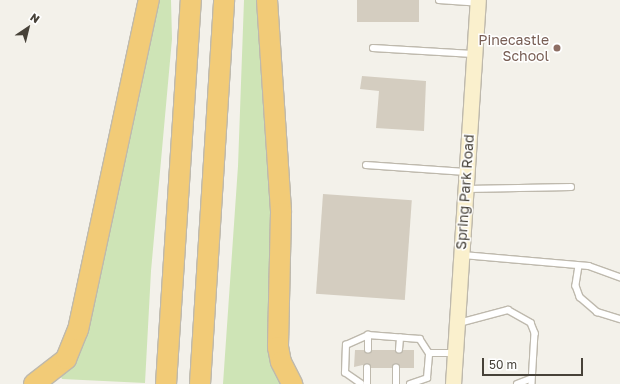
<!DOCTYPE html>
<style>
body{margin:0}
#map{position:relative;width:620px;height:384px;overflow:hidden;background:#f3f1ea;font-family:"Golos Text",sans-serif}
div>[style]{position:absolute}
.green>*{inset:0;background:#cee4b6}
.building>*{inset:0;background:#d4cdc0;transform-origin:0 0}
.roads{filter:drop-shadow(1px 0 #beb9ad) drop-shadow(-1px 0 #beb9ad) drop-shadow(0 1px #beb9ad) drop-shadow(0 -1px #beb9ad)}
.service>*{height:5.5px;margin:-2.75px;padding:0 2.75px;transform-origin:2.75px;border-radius:2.75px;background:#fff}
.secondary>*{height:15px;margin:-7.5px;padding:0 7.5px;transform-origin:7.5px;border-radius:7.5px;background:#faf0cd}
.motorway>*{height:20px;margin:-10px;padding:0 10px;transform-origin:10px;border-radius:10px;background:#f2cb77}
.dots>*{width:11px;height:11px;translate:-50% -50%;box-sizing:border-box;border:2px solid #fff;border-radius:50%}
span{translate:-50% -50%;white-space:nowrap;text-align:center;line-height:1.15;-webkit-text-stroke:3px #fff;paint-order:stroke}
.education-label{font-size:14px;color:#785e54}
.right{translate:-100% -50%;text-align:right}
.street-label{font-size:14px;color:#474239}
.north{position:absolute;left:8px;top:8px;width:40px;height:40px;-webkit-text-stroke:3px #fff;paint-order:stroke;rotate:35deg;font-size:11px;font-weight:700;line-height:16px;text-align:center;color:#474239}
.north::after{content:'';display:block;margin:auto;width:14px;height:18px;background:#474239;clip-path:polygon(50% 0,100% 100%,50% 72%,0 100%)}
.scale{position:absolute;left:482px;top:358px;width:101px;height:18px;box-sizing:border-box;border:2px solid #474239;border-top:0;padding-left:5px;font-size:12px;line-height:14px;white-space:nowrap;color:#474239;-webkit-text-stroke:3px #fff;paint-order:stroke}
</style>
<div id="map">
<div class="green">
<div style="clip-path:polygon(154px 0,171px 0,172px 39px,151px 271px,145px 383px,62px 379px,60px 375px)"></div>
<div style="clip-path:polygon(244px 0,262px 0,284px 384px,223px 384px,238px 166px)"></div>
</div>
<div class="building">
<div style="left:357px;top:0;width:62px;height:22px"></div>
<div style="clip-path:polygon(362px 76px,426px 81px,424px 131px,376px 128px,379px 91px,360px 89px)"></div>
<div style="left:323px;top:194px;width:89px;height:100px;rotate:4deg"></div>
<div style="clip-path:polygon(355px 350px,364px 350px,368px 354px,372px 350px,395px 350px,399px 354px,403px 350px,414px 350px,414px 368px,400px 368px,396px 364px,392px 368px,371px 368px,367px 364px,354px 367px)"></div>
</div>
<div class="roads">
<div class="service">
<div style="left:439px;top:0;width:39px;rotate:4deg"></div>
<div style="left:373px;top:48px;width:100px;rotate:3.4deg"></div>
<div style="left:366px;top:165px;width:100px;rotate:4deg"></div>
<div style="left:467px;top:189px;width:104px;rotate:-1.1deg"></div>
<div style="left:463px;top:255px;width:126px;rotate:5deg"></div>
<div style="left:589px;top:266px;width:33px;rotate:20deg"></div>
<div style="left:579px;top:266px;width:20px;rotate:99deg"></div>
<div style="left:576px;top:286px;width:12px;rotate:70deg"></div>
<div style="left:580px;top:297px;width:23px;rotate:41deg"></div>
<div style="left:597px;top:312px;width:24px;rotate:17deg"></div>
<div style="left:459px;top:323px;width:51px;rotate:-14.9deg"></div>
<div style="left:508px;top:310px;width:26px;rotate:29deg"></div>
<div style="left:531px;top:323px;width:11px;rotate:68deg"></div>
<div style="left:535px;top:333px;width:51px;rotate:93.4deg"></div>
<div style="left:368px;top:350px;width:15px;rotate:-90deg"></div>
<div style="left:368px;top:335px;width:52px;rotate:4.4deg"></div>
<div style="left:420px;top:339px;width:17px;rotate:57deg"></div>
<div style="left:429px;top:353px;width:25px"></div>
<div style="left:399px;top:350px;width:12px;rotate:-85deg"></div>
<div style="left:361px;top:384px;width:19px;rotate:-145deg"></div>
<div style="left:345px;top:373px;width:28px;rotate:-88deg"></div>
<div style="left:346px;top:345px;width:24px;rotate:-24deg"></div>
<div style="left:367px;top:384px;width:16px;rotate:-90deg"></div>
<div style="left:396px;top:384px;width:16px;rotate:-90deg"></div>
<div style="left:410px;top:384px;width:18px;rotate:-19deg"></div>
<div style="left:427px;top:378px;width:25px;rotate:-85deg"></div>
<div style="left:517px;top:384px;width:14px;rotate:-21deg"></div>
</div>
<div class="secondary">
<div style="left:453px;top:384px;width:385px;rotate:-86.3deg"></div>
</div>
<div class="motorway">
<div style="left:267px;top:0;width:213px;rotate:86.2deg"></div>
<div style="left:281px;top:213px;width:134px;rotate:91.3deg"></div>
<div style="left:278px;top:347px;width:15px;rotate:79deg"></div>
<div style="left:281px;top:362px;width:25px;rotate:63deg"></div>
<div style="left:34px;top:384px;width:41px;rotate:-38deg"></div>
<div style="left:66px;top:359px;width:31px;rotate:-68deg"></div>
<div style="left:78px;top:330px;width:338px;rotate:-77.9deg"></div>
<div style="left:166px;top:384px;width:385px;rotate:-86.3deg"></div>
<div style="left:200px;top:384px;width:385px;rotate:-86.4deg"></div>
</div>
</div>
<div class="dots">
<div style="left:557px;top:48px;background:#8d6e63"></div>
</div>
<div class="education-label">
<span class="right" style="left:549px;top:48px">Pinecastle<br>School</span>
</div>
<div class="street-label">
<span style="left:465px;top:192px;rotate:-86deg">Spring Park Road</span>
</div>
<div class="north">N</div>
<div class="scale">50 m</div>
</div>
